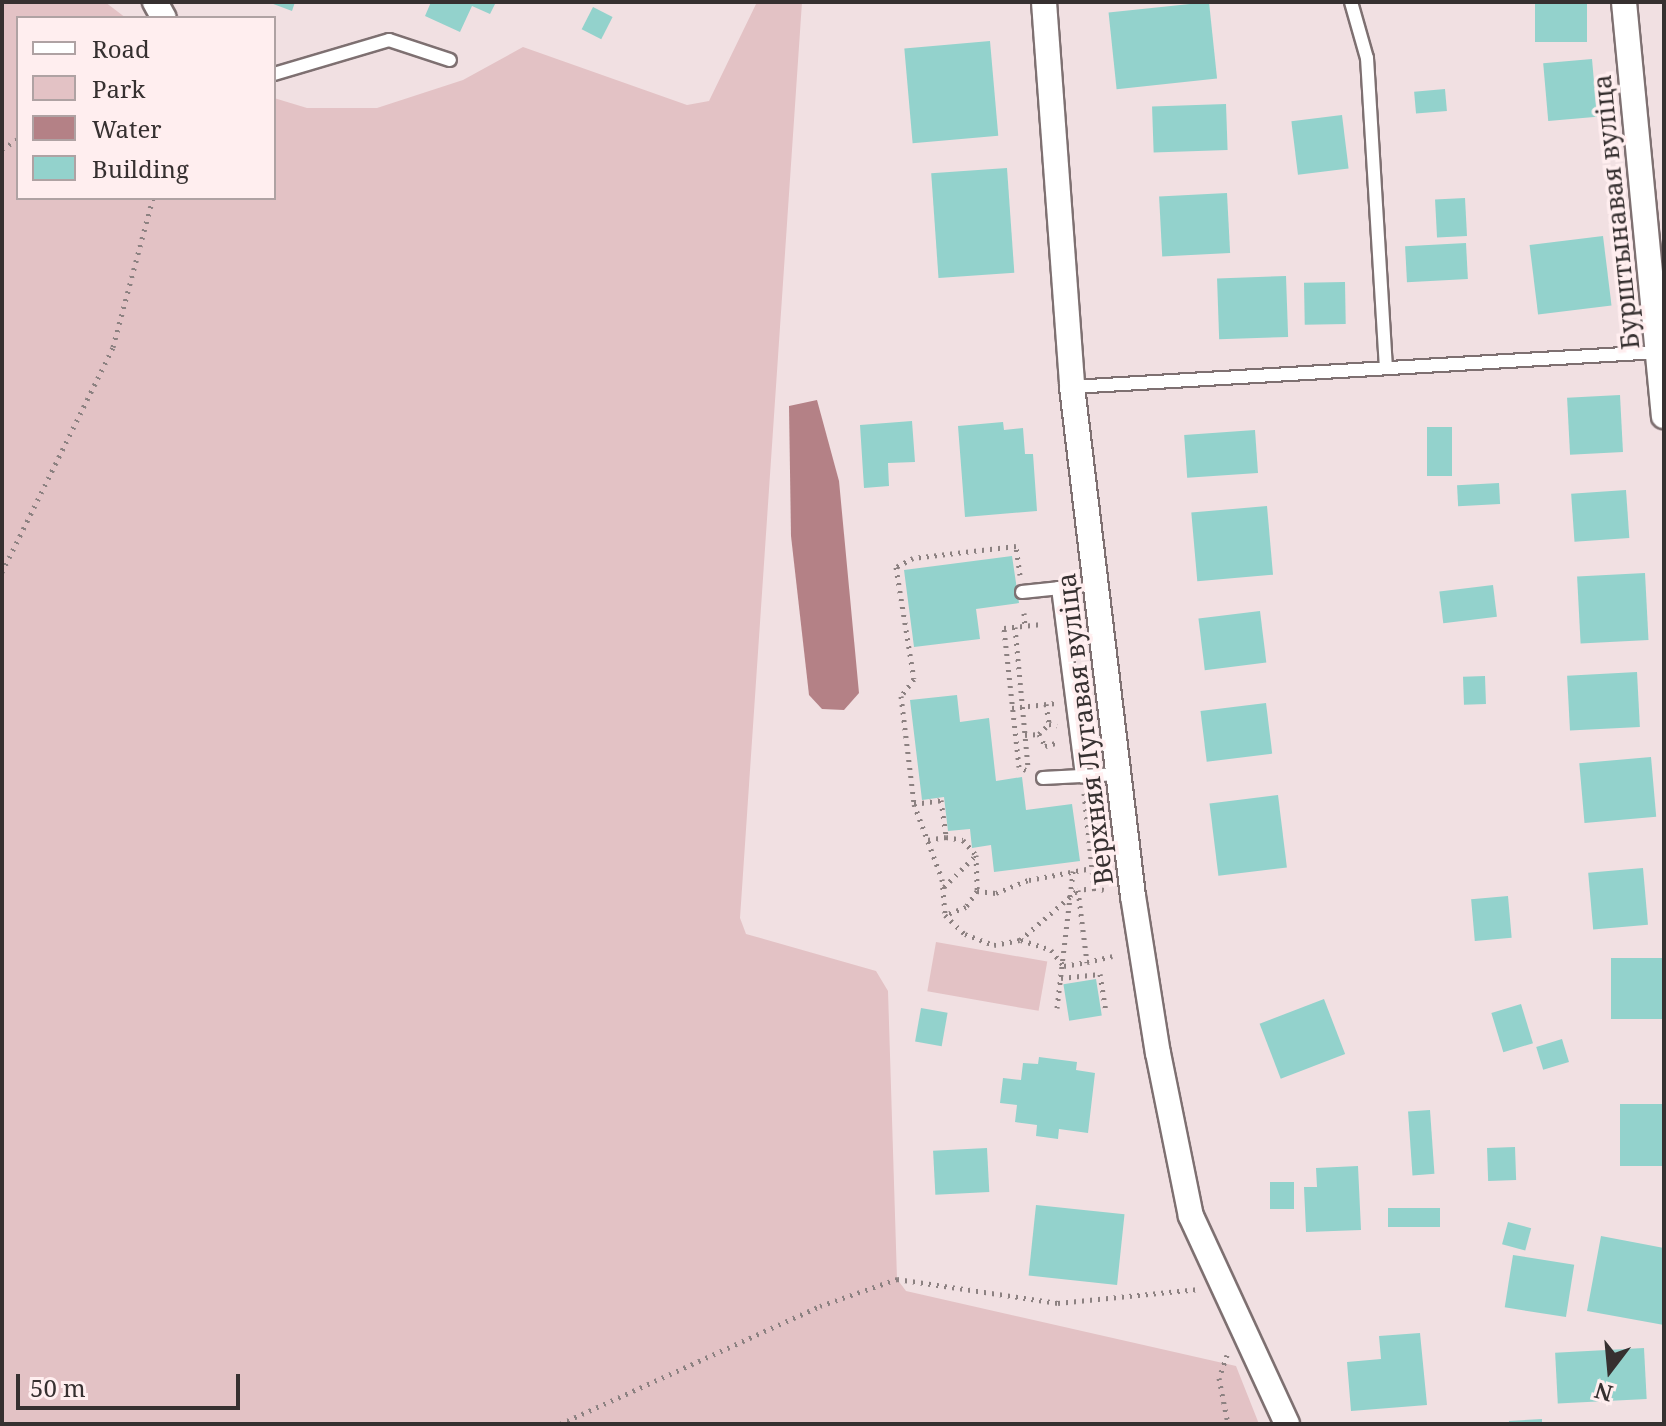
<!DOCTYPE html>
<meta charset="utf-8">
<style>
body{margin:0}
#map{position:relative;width:1666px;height:1426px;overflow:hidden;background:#f1e0e2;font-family:"Noto Serif",serif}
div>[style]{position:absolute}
.green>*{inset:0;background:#e3c2c5;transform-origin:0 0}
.water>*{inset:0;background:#b48186}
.building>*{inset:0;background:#93d2cc;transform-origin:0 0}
.path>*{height:5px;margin-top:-2.5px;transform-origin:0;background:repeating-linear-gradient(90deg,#8c8181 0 2px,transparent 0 8px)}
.roads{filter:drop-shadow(2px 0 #7e7071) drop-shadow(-2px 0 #7e7071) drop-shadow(0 2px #7e7071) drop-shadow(0 -2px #7e7071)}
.lane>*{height:12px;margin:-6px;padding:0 6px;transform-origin:6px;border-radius:6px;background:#fff}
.street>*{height:24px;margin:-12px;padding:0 12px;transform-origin:12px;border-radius:12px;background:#fff}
span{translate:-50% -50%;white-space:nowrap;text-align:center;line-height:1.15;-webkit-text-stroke:7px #ffeeef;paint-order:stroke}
.street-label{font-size:26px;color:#363030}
.frame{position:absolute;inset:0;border:4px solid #363030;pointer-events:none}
.legend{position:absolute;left:16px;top:16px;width:260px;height:184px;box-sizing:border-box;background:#ffeeef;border:2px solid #afa2a3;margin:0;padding:10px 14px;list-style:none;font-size:24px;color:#363030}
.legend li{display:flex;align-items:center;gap:16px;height:40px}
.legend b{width:40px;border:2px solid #afa2a3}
.north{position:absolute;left:1570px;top:1330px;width:80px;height:80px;-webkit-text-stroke:6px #ffeeef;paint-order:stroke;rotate:196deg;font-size:22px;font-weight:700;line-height:32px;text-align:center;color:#363030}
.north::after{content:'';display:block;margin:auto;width:28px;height:36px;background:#363030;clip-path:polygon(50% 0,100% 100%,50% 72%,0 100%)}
.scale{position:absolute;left:16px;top:1374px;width:224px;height:36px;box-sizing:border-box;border:4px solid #363030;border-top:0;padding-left:10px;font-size:24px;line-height:28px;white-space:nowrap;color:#363030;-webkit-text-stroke:6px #ffeeef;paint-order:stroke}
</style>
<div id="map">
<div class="green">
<div style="clip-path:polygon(2px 2px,105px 2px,126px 18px,18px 18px,18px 198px,274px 198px,274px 98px,307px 108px,377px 108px,463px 80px,523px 47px,687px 105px,709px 101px,757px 2px,802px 2px,740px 918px,746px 934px,876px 971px,888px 991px,897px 1279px,906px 1291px,1236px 1366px,1259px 1424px,2px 1424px)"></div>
<div style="left:936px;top:942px;width:113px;height:50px;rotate:10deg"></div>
</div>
<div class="water">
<div style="clip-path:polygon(817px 400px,839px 481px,859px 693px,844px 710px,822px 709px,809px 695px,791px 536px,789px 406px)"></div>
</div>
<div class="building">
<div style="clip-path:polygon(268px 2px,295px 2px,292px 11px)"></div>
<div style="clip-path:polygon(431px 2px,496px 2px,490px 14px,472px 6px,460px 32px,425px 16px)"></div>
<div style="left:1209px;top:2px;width:77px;height:101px;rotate:84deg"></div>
<div style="left:1535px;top:2px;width:52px;height:40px"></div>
<div style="left:593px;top:7px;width:22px;height:25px;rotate:27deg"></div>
<div style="left:990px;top:41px;width:95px;height:86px;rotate:85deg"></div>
<div style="left:1592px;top:59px;width:58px;height:49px;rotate:85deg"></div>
<div style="left:1445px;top:89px;width:22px;height:31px;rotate:85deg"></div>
<div style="left:1226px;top:104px;width:46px;height:74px;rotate:88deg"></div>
<div style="left:1342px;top:115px;width:54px;height:51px;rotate:83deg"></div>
<div style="left:1007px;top:168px;width:105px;height:76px;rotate:86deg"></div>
<div style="left:1227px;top:193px;width:60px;height:68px;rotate:87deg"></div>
<div style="left:1465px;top:198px;width:38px;height:30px;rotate:87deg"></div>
<div style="left:1603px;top:236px;width:70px;height:74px;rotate:83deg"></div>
<div style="left:1466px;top:243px;width:36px;height:61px;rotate:87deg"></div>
<div style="left:1286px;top:276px;width:61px;height:69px;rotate:88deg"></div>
<div style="left:1345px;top:282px;width:42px;height:41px;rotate:89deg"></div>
<div style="left:1620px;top:395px;width:57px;height:53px;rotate:87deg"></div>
<div style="clip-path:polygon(912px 421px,915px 462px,888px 463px,889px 486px,864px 488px,860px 425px)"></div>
<div style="clip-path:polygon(1003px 422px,1004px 430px,1023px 428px,1025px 454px,1033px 454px,1037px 511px,965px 517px,958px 426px)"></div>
<div style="left:1427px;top:427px;width:25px;height:49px"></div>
<div style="left:1255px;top:430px;width:43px;height:71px;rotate:86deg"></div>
<div style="left:1499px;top:483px;width:21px;height:42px;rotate:87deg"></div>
<div style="left:1626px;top:490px;width:48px;height:55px;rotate:86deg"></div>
<div style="left:1267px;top:506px;width:69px;height:76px;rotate:85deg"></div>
<div style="clip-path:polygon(1012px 556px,1019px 603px,976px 609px,980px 639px,914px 647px,904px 570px)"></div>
<div style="left:1645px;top:573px;width:67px;height:68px;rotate:87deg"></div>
<div style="left:1493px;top:585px;width:32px;height:54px;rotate:83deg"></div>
<div style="left:1260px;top:611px;width:52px;height:62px;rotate:83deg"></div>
<div style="left:1637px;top:672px;width:55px;height:70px;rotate:87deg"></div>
<div style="left:1485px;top:676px;width:28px;height:22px;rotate:88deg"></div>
<div style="clip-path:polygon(957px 695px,960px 722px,989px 718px,996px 781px,1022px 777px,1026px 810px,1072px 804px,1080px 861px,994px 872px,991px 845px,972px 848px,970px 829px,948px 831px,944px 797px,922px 800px,910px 700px)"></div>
<div style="left:1266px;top:703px;width:51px;height:66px;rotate:83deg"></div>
<div style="left:1651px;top:757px;width:60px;height:72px;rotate:85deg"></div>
<div style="left:1278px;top:795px;width:73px;height:69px;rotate:83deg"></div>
<div style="left:1643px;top:868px;width:57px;height:55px;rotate:85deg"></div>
<div style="left:1508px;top:896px;width:42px;height:37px;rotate:85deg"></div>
<div style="left:1664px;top:958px;width:61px;height:53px;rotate:90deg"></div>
<div style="left:1096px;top:979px;width:37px;height:33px;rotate:81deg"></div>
<div style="left:1324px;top:999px;width:59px;height:69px;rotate:69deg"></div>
<div style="left:1521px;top:1004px;width:41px;height:31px;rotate:73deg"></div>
<div style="left:921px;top:1008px;width:27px;height:34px;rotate:10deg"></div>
<div style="left:1562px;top:1039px;width:24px;height:27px;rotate:73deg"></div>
<div style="clip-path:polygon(1039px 1057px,1077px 1062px,1076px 1070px,1095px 1073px,1088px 1133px,1059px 1129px,1058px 1139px,1036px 1136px,1037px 1125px,1015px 1122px,1017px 1105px,1000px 1103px,1003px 1078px,1021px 1080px,1023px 1063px,1038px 1064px)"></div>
<div style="left:1664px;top:1104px;width:62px;height:44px;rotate:90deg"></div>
<div style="left:1430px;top:1110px;width:64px;height:22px;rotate:86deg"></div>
<div style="left:1515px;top:1147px;width:33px;height:28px;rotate:88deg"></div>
<div style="left:987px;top:1148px;width:44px;height:54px;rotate:87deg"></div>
<div style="clip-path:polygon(1358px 1166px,1361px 1230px,1306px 1232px,1304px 1187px,1317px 1187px,1316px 1168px)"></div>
<div style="left:1270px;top:1182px;width:24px;height:27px"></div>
<div style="left:1036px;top:1205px;width:89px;height:71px;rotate:6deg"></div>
<div style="left:1440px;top:1208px;width:19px;height:52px;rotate:90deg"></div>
<div style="left:1508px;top:1222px;width:24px;height:23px;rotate:15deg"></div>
<div style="clip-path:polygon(1601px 1236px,1664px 1248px,1664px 1325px,1587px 1311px)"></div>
<div style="left:1513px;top:1255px;width:62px;height:53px;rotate:9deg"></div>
<div style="clip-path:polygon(1420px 1333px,1427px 1405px,1351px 1411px,1347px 1362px,1381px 1359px,1379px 1336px)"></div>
<div style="left:1644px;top:1348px;width:51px;height:89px;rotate:87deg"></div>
<div style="clip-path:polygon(1542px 1419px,1542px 1424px,1509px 1424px,1509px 1421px)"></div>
</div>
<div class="path">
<div style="left:2px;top:149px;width:19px;rotate:-32deg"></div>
<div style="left:2px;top:572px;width:251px;rotate:-63.7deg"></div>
<div style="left:113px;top:347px;width:154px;rotate:-75deg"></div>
<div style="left:1020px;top:575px;width:29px;rotate:-98deg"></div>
<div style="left:1016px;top:546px;width:104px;rotate:173.4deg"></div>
<div style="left:913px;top:558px;width:19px;rotate:152deg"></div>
<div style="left:896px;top:567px;width:113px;rotate:80.9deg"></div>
<div style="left:914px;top:679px;width:21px;rotate:127deg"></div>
<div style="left:901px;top:696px;width:109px;rotate:83.1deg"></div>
<div style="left:914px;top:804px;width:80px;rotate:69.5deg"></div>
<div style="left:942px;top:879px;width:36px;rotate:85deg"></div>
<div style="left:945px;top:915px;width:28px;rotate:44deg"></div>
<div style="left:965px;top:934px;width:31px;rotate:21deg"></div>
<div style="left:994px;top:945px;width:26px;rotate:-11deg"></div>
<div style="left:1020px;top:940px;width:77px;rotate:-40.8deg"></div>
<div style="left:1024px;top:613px;width:13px;rotate:86deg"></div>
<div style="left:1015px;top:627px;width:141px;rotate:84.7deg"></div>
<div style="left:1046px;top:704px;width:20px;rotate:81deg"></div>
<div style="left:1012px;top:708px;width:44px;rotate:-6.5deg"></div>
<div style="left:1039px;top:734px;width:13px;rotate:63deg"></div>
<div style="left:1045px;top:746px;width:15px;rotate:-16deg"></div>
<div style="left:1025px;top:735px;width:14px;rotate:-4deg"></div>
<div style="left:1039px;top:734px;width:14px;rotate:-45deg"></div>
<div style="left:1049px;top:724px;width:8px;rotate:14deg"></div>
<div style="left:1026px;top:770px;width:8px;rotate:-157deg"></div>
<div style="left:1019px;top:767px;width:140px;rotate:-96.2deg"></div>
<div style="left:1004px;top:628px;width:38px;rotate:-6deg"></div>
<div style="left:1084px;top:793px;width:96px;rotate:84deg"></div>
<div style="left:1094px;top:888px;width:16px;rotate:173deg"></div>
<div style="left:1078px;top:890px;width:73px;rotate:82.9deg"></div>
<div style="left:1087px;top:962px;width:26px;rotate:-13deg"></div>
<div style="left:914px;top:804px;width:27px;rotate:-8deg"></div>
<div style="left:941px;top:800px;width:37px;rotate:82deg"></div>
<div style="left:946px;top:837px;width:19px;rotate:171deg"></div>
<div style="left:946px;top:837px;width:17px;rotate:10deg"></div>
<div style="left:963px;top:840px;width:20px;rotate:49deg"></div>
<div style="left:944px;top:887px;width:45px;rotate:-45deg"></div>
<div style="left:976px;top:855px;width:36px;rotate:88deg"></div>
<div style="left:977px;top:891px;width:19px;rotate:125deg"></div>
<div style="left:966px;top:907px;width:22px;rotate:159deg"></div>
<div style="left:1094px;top:888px;width:10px;rotate:11deg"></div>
<div style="left:977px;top:891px;width:19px;rotate:6deg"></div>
<div style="left:996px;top:893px;width:35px;rotate:-22deg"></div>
<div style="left:1029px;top:880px;width:64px;rotate:-10.8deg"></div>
<div style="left:1021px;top:940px;width:32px;rotate:18deg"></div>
<div style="left:1051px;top:950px;width:21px;rotate:51deg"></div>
<div style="left:1064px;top:966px;width:23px;rotate:-10deg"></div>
<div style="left:1061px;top:978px;width:39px;rotate:-6deg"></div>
<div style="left:1100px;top:974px;width:38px;rotate:81deg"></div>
<div style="left:1057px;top:1008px;width:138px;rotate:-83.3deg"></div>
<div style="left:1227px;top:1355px;width:24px;rotate:109deg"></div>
<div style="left:1219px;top:1378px;width:47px;rotate:78.9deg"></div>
<div style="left:560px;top:1424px;width:286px;rotate:-24.4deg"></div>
<div style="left:820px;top:1306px;width:82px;rotate:-19.3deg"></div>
<div style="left:897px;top:1279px;width:163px;rotate:8.5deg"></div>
<div style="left:1058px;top:1303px;width:142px;rotate:-5.7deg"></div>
</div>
<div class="roads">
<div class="lane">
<div style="left:1351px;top:2px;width:58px;rotate:74.1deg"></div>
<div style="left:1367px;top:58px;width:310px;rotate:86.5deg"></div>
<div style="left:274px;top:74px;width:120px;rotate:-16.5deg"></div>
<div style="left:389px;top:40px;width:64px;rotate:18.2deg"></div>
<div style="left:1072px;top:387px;width:587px;rotate:-3.42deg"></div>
<div style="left:1022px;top:592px;width:36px;rotate:-6deg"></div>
<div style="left:1058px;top:588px;width:190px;rotate:82.7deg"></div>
<div style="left:1043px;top:778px;width:76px;rotate:-3deg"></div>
</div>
<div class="street">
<div style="left:155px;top:2px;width:18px;rotate:61deg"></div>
<div style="left:1044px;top:2px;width:386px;rotate:85.8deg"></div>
<div style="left:1072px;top:387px;width:513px;rotate:83.17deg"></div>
<div style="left:1133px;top:896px;width:159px;rotate:81deg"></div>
<div style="left:1158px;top:1053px;width:166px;rotate:78.6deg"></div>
<div style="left:1191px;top:1216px;width:229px;rotate:65.2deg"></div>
<div style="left:1624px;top:2px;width:416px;rotate:84.5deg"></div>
</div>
</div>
<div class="street-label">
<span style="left:1616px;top:212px;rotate:-96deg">Бурштынавая вуліца</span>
<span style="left:1085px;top:729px;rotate:-97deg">Верхняя Лугавая вуліца</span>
</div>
<div class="frame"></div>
<ul class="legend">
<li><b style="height:10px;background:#fff"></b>Road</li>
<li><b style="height:22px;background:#e3c2c5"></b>Park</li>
<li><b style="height:22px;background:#b48186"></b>Water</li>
<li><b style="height:22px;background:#93d2cc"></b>Building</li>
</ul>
<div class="north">N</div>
<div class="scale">50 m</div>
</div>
